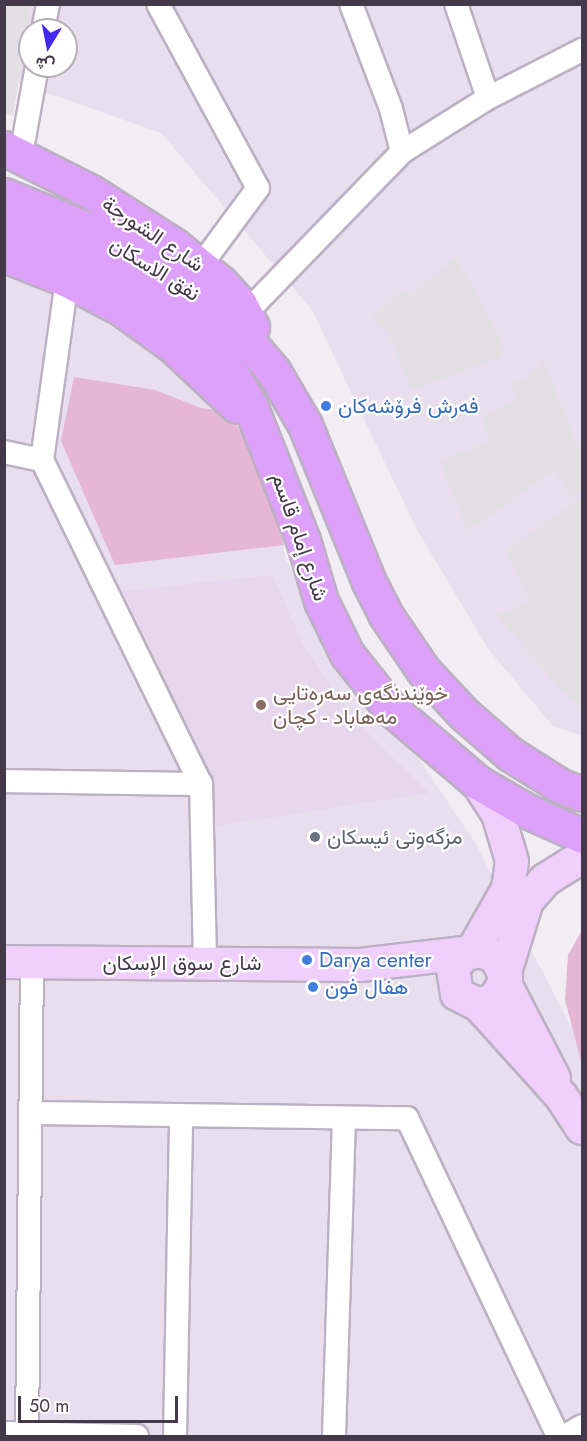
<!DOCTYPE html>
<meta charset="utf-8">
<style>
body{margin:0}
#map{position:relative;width:587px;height:1441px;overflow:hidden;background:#f2ecf5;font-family:Jost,Vazirmatn,sans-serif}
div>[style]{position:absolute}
.residential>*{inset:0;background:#e8deed}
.education>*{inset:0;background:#e6d7ed}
.green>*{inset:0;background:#e6b7d2}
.parking>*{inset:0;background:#e2e0e4}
.roads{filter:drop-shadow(2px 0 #bcb1c3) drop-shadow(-2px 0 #bcb1c3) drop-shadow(0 2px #bcb1c3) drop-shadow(0 -2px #bcb1c3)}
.street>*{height:22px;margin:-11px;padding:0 11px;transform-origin:11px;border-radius:11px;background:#fff}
.secondary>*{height:32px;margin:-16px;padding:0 16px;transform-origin:16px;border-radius:16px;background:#f0cffc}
.primary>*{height:33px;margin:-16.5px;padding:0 16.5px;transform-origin:16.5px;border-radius:16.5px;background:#dea1f9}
.dots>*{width:16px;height:16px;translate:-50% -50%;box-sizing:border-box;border:3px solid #fff;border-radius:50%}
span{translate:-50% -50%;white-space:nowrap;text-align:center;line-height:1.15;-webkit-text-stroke:4.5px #fff;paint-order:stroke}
.street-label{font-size:21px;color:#433949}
.shop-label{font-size:21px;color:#366cbe}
.left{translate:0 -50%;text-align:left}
.education-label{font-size:21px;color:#785e54}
.worship-label{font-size:21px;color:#5b616d}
.frame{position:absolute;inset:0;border:6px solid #433949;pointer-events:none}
.north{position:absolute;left:18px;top:18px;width:60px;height:60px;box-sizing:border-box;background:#fff;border:2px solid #b4b0b6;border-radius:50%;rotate:190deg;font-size:16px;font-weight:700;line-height:24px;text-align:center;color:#433949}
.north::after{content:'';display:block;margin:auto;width:21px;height:27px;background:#4229ee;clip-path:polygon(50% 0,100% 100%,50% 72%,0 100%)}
.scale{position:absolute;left:18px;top:1396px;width:160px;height:27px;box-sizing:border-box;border:3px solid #433949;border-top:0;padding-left:8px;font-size:18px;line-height:21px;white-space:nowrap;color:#433949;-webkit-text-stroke:4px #fff;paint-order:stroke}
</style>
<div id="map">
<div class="residential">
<div style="clip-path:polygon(evenodd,5px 5px,582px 5px,582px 736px,553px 726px,489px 650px,416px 528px,312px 310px,161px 133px,5px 78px,5px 5px,30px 30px,66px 30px,66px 66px,30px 66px,30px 30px)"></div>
<div style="clip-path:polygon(5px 217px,199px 316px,269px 403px,285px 559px,476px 844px,582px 1048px,582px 1436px,5px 1436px)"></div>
</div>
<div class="education">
<div style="clip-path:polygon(272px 575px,302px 642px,338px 697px,371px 736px,429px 793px,216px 826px,211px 777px,123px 591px)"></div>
</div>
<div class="green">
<div style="clip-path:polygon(74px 377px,155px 390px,201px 408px,226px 411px,253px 449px,284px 545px,115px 565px,61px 441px)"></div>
<div style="clip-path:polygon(582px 930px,582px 1065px,565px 1000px,568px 955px)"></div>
</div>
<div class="parking">
<div style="clip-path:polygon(5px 4px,31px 5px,13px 116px,5px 114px)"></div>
<div style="clip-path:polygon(456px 257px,503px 344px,501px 357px,412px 390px,388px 334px,372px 317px,402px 291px,409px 297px)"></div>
<div style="clip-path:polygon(543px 360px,582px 457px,582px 489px,570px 497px,554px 470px,468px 531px,440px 462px,489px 441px,482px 416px,516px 402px,512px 384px,532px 374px)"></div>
<div style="clip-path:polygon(582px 497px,582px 708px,559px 688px,497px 615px,530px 601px,506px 551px)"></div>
</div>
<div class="roads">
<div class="street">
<div style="left:158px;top:4px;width:209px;rotate:61.5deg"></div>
<div style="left:258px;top:188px;width:96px;rotate:126.5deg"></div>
<div style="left:351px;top:4px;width:112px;rotate:69.1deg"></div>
<div style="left:391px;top:109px;width:44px;rotate:75.7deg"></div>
<div style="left:456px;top:4px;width:99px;rotate:71.2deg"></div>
<div style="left:43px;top:30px;width:26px;rotate:-79deg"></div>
<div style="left:21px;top:155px;width:90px;rotate:-79.8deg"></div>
<div style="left:67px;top:280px;width:182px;rotate:97.9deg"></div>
<div style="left:42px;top:460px;width:361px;rotate:63.9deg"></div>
<div style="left:201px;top:784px;width:178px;rotate:88.7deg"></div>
<div style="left:246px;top:313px;width:224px;rotate:-45.9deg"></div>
<div style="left:402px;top:152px;width:102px;rotate:-32.1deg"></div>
<div style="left:488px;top:98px;width:106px;rotate:-27.1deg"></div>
<div style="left:4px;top:452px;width:39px;rotate:12deg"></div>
<div style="left:4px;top:781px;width:197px;rotate:0.9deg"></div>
<div style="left:30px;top:1113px;width:377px;rotate:0.8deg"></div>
<div style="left:407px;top:1118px;width:352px;rotate:64.6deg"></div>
<div style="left:4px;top:1433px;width:133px;rotate:1.3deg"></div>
<div style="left:27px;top:1436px;width:474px;rotate:-89.4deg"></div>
<div style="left:175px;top:1436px;width:321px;rotate:-88.9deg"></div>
<div style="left:334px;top:1436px;width:317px;rotate:-88.2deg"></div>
<div style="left:565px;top:1436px;width:20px;rotate:-30deg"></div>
</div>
<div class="secondary">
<div style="left:4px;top:962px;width:356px;rotate:0.5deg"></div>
<div style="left:360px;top:965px;width:113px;rotate:-6.6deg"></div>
<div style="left:472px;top:952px;width:73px;rotate:-60.3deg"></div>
<div style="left:508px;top:889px;width:28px;rotate:-82deg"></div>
<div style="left:512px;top:861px;width:49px;rotate:-106.6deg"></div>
<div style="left:498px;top:814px;width:38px;rotate:-123deg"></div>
<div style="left:505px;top:972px;width:74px;rotate:-72.8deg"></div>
<div style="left:527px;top:901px;width:28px;rotate:-49deg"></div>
<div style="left:545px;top:880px;width:44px;rotate:-31.9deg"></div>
<div style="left:505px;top:984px;width:106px;rotate:62.5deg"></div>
<div style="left:479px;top:1005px;width:18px;rotate:-22deg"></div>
<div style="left:496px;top:998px;width:22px;rotate:-63deg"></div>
<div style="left:506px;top:978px;width:23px;rotate:-115deg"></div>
<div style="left:496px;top:957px;width:17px;rotate:-159deg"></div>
<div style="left:480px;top:951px;width:17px;rotate:167deg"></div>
<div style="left:463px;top:955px;width:17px;rotate:126deg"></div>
<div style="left:453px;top:969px;width:25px;rotate:81deg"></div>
<div style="left:457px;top:994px;width:25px;rotate:27deg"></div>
<div style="left:479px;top:1005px;width:122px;rotate:48deg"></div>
<div style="left:561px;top:1096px;width:38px;rotate:57deg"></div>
</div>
<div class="primary">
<div style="left:4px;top:148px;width:97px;rotate:26.8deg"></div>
<div style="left:91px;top:192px;width:98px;rotate:32.6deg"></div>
<div style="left:174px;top:245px;width:60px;rotate:39deg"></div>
<div style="left:221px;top:283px;width:28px;rotate:48deg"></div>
<div style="left:240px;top:304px;width:26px;rotate:62deg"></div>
<div style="left:4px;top:195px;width:95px;rotate:22.2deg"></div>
<div style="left:92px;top:231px;width:78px;rotate:28.2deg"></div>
<div style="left:161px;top:268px;width:43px;rotate:35.5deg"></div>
<div style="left:196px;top:293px;width:69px;rotate:42.7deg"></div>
<div style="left:247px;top:340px;width:42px;rotate:49.8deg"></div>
<div style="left:274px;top:372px;width:61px;rotate:59.7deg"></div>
<div style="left:305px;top:425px;width:170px;rotate:67.8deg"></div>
<div style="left:369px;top:582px;width:36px;rotate:63deg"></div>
<div style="left:385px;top:614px;width:68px;rotate:55.8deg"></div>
<div style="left:423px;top:670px;width:60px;rotate:47deg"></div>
<div style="left:464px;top:714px;width:61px;rotate:41deg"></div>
<div style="left:510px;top:754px;width:60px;rotate:32.1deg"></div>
<div style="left:561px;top:786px;width:22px;rotate:21deg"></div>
<div style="left:4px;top:229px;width:118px;rotate:22deg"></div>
<div style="left:113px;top:273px;width:49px;rotate:29.2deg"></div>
<div style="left:156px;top:297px;width:51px;rotate:38.7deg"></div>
<div style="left:196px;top:329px;width:48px;rotate:50deg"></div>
<div style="left:227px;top:366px;width:45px;rotate:59.5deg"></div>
<div style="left:250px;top:405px;width:145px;rotate:68.6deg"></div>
<div style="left:303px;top:540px;width:64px;rotate:73.6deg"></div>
<div style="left:321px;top:601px;width:59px;rotate:63.9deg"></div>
<div style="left:347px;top:654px;width:68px;rotate:51.6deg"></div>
<div style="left:389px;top:707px;width:116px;rotate:40.4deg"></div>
<div style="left:477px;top:782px;width:58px;rotate:30.1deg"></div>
<div style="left:527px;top:811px;width:60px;rotate:24.4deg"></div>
<div style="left:4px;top:255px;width:68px;rotate:21.6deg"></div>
<div style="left:67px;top:280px;width:62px;rotate:27.8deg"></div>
<div style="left:122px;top:309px;width:62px;rotate:35.8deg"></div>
<div style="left:172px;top:345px;width:89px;rotate:43.2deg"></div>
</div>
</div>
<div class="dots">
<div style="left:326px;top:406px;background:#3f7fe0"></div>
<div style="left:261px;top:705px;background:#8d6e63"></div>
<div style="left:315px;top:837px;background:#6b7280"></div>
<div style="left:307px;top:960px;background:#3f7fe0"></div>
<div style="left:313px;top:987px;background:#3f7fe0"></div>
</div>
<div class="street-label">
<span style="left:153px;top:234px;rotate:34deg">شارع الشورجة</span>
<span style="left:155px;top:269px;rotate:32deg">نفق الاسكان</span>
<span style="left:300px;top:537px;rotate:71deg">شارع إمام قاسم</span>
<span style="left:182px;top:963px">شارع سوق الإسكان</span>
</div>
<div class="shop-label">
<span class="left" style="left:338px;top:406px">فەرش فرۆشەکان</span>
<span class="left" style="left:319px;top:960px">Darya center</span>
<span class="left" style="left:325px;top:987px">هفال فون</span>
</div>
<div class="education-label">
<span class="left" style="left:273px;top:705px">خوێندنگەی سەرەتایی<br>مەهاباد - کچان</span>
</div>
<div class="worship-label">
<span class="left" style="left:327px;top:837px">مزگەوتی ئیسکان</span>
</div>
<div class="frame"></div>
<div class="north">ش</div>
<div class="scale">50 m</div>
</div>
